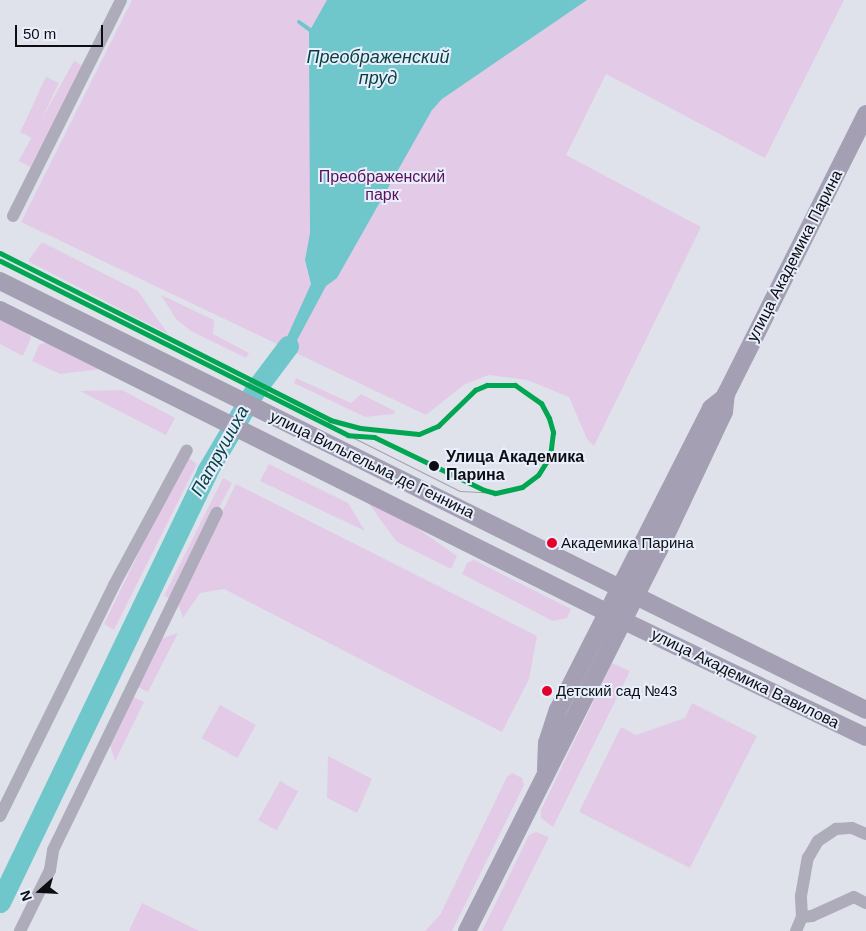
<!DOCTYPE html>
<meta charset="utf-8">
<style>
body{margin:0}
#map{position:relative;width:866px;height:931px;overflow:hidden;background:#dfe2ea;font-family:Helvetica,sans-serif}
div>[style]{position:absolute}
.green>*{inset:0;background:#e3cbe7;transform-origin:0 0}
.water>*{inset:0;background:#6fc6cb}
.stream>*{height:4px;margin:-2px;padding:0 2px;transform-origin:2px;border-radius:2px;background:#6fc6cb}
.river>*{height:21px;margin:-10.5px;padding:0 10.5px;transform-origin:10.5px;border-radius:10.5px;background:#6fc6cb}
.street>*{height:12px;margin:-6px;padding:0 6px;transform-origin:6px;border-radius:6px;background:#aeabba}
.secondary>*{height:18px;margin:-9px;padding:0 9px;transform-origin:9px;border-radius:9px;background:#a49fb3}
.tram>*{height:1px;margin:-0.5px;padding:0 0.5px;transform-origin:0.5px;border-radius:0.5px;background:#a3a1ad}
.tram-1>*{height:5px;margin:-2.5px;padding:0 2.5px;transform-origin:2.5px;border-radius:2.5px;background:#00a651}
.dots>*{width:14px;height:14px;translate:-50% -50%;box-sizing:border-box;border:2px solid #e8eefb;border-radius:50%}
span{translate:-50% -50%;white-space:nowrap;text-align:center;line-height:1.15;-webkit-text-stroke:4px #e8eefb;paint-order:stroke}
.bus-label{font-size:15px;color:#0c0e12}
.left{translate:0 -50%;text-align:left}
.park-label{font-size:16px;color:#59115a}
.street-label{font-size:16px;color:#0c0e12}
.stop-label{font-size:16px;color:#0c0e12;font-weight:700}
.water-label{font-size:18px;color:#043f40;font-style:italic}
.north{position:absolute;left:15px;top:866px;width:50px;height:50px;-webkit-text-stroke:4px #e8eefb;paint-order:stroke;rotate:251deg;font-size:14px;font-weight:700;line-height:20px;text-align:center;color:#0c0e12}
.north::after{content:'';display:block;margin:auto;width:18px;height:22px;background:#0c0e12;clip-path:polygon(50% 0,100% 100%,50% 72%,0 100%)}
.scale{position:absolute;left:15px;top:25px;width:88px;height:22px;box-sizing:border-box;border:2px solid #0c0e12;border-top:0;padding-left:6px;font-size:15px;line-height:18px;white-space:nowrap;color:#0c0e12;-webkit-text-stroke:4px #e8eefb;paint-order:stroke}
</style>
<div id="map">
<div class="green">
<div style="clip-path:polygon(132px 0,844px 0,765px 158px,606px 74px,566px 155px,701px 227px,594px 446px,587px 439px,569px 397px,527px 380px,489px 375px,465px 384px,426px 415px,21px 222px)"></div>
<div style="left:74px;top:61px;width:13px;height:114px;rotate:29deg"></div>
<div style="left:46px;top:77px;width:14px;height:61px;rotate:25deg"></div>
<div style="clip-path:polygon(42px 242px,138px 291px,168px 334px,28px 261px)"></div>
<div style="clip-path:polygon(161px 295px,214px 320px,213px 334px,249px 353px,246px 358px,191px 331px,176px 319px)"></div>
<div style="clip-path:polygon(0 317px,28px 331px,31px 338px,23px 356px,0 344px)"></div>
<div style="clip-path:polygon(48px 342px,101px 369px,60px 374px,32px 361px,39px 345px)"></div>
<div style="clip-path:polygon(296px 378px,351px 403px,361px 394px,395px 411px,394px 414px,365px 417px,294px 383px)"></div>
<div style="clip-path:polygon(122px 390px,175px 418px,166px 435px,80px 391px)"></div>
<div style="clip-path:polygon(186px 456px,197px 464px,114px 630px,104px 624px)"></div>
<div style="clip-path:polygon(269px 464px,348px 503px,365px 531px,260px 481px)"></div>
<div style="clip-path:polygon(223px 478px,232px 483px,171px 599px,164px 596px)"></div>
<div style="clip-path:polygon(236px 484px,537px 636px,529px 679px,502px 732px,224px 589px,200px 593px,183px 618px,177px 601px)"></div>
<div style="clip-path:polygon(366px 500px,404px 519px,457px 556px,451px 569px,397px 542px)"></div>
<div style="clip-path:polygon(474px 560px,571px 609px,567px 618px,553px 621px,462px 574px,467px 563px)"></div>
<div style="clip-path:polygon(178px 633px,148px 692px,136px 686px,158px 640px)"></div>
<div style="clip-path:polygon(612px 663px,630px 671px,553px 827px,541px 818px,541px 810px)"></div>
<div style="clip-path:polygon(131px 696px,144px 702px,115px 761px,109px 742px)"></div>
<div style="clip-path:polygon(692px 703px,757px 736px,690px 868px,579px 812px,621px 727px,636px 735px,685px 718px)"></div>
<div style="left:220px;top:705px;width:41px;height:38px;rotate:29deg"></div>
<div style="clip-path:polygon(328px 756px,372px 779px,357px 813px,327px 798px)"></div>
<div style="clip-path:polygon(512px 773px,522px 778px,524px 785px,452px 931px,425px 931px,440px 915px,507px 777px)"></div>
<div style="left:280px;top:781px;width:21px;height:45px;rotate:29deg"></div>
<div style="clip-path:polygon(536px 832px,549px 837px,502px 931px,482px 931px,529px 835px)"></div>
<div style="clip-path:polygon(142px 903px,199px 931px,129px 931px)"></div>
</div>
<div class="water">
<div style="clip-path:polygon(327px 0,587px 0,442px 99px,432px 110px,337px 278px,326px 286px,279px 374px,265px 366px,287px 337px,311px 284px,305px 260px,310px 233px,309px 32px)"></div>
</div>
<div class="stream">
<div style="left:299px;top:22px;width:17px;rotate:36deg"></div>
</div>
<div class="river">
<div style="left:0;top:902px;width:478px;rotate:-64.3deg"></div>
<div style="left:207px;top:471px;width:94px;rotate:-59.3deg"></div>
<div style="left:255px;top:390px;width:55px;rotate:-53.1deg"></div>
</div>
<div class="street">
<div style="left:13px;top:216px;width:241px;rotate:-63.4deg"></div>
<div style="left:0;top:816px;width:258px;rotate:-63.7deg"></div>
<div style="left:114px;top:585px;width:153px;rotate:-61.6deg"></div>
<div style="left:802px;top:917px;width:10px;rotate:-6deg"></div>
<div style="left:812px;top:916px;width:46px;rotate:-24.3deg"></div>
<div style="left:854px;top:897px;width:13px;rotate:27deg"></div>
<div style="left:20px;top:931px;width:68px;rotate:-63.8deg"></div>
<div style="left:50px;top:870px;width:20px;rotate:-81deg"></div>
<div style="left:53px;top:850px;width:375px;rotate:-64.1deg"></div>
<div style="left:796px;top:931px;width:15px;rotate:-67deg"></div>
<div style="left:802px;top:917px;width:21px;rotate:-93deg"></div>
<div style="left:801px;top:896px;width:39px;rotate:-80deg"></div>
<div style="left:808px;top:858px;width:20px;rotate:-60deg"></div>
<div style="left:818px;top:841px;width:22px;rotate:-34deg"></div>
<div style="left:836px;top:829px;width:16px;rotate:-4deg"></div>
<div style="left:852px;top:828px;width:15px;rotate:23deg"></div>
</div>
<div class="secondary">
<div style="left:0;top:281px;width:966px;rotate:26.35deg"></div>
<div style="left:0;top:310px;width:697px;rotate:26.49deg"></div>
<div style="left:624px;top:621px;width:268px;rotate:25.6deg"></div>
<div style="left:546px;top:770px;width:27px;rotate:-88deg"></div>
<div style="left:547px;top:743px;width:35px;rotate:-72deg"></div>
<div style="left:558px;top:710px;width:339px;rotate:-63.1deg"></div>
<div style="left:711px;top:408px;width:16px;rotate:-38deg"></div>
<div style="left:467px;top:931px;width:424px;rotate:-63.3deg"></div>
<div style="left:658px;top:552px;width:155px;rotate:-64.8deg"></div>
<div style="left:724px;top:412px;width:18px;rotate:-84deg"></div>
<div style="left:726px;top:394px;width:313px;rotate:-63.4deg"></div>
</div>
<div class="tram">
<div style="left:348px;top:435px;width:125px;rotate:26.6deg"></div>
<div style="left:460px;top:491px;width:35px;rotate:3deg"></div>
</div>
<div class="tram-1">
<div style="left:0;top:253px;width:370px;rotate:26.8deg"></div>
<div style="left:330px;top:420px;width:31px;rotate:15deg"></div>
<div style="left:360px;top:428px;width:59px;rotate:5.8deg"></div>
<div style="left:419px;top:434px;width:21px;rotate:-23deg"></div>
<div style="left:438px;top:426px;width:52px;rotate:-44.2deg"></div>
<div style="left:475px;top:390px;width:13px;rotate:-23deg"></div>
<div style="left:487px;top:385px;width:28px"></div>
<div style="left:515px;top:385px;width:32px;rotate:35deg"></div>
<div style="left:541px;top:403px;width:17px;rotate:62deg"></div>
<div style="left:549px;top:418px;width:15px;rotate:74deg"></div>
<div style="left:553px;top:432px;width:24px;rotate:97deg"></div>
<div style="left:550px;top:456px;width:22px;rotate:122deg"></div>
<div style="left:538px;top:475px;width:20px;rotate:143deg"></div>
<div style="left:522px;top:487px;width:28px;rotate:167deg"></div>
<div style="left:495px;top:493px;width:11px;rotate:-165deg"></div>
<div style="left:484px;top:490px;width:122px;rotate:-154.3deg"></div>
<div style="left:374px;top:437px;width:26px;rotate:-176deg"></div>
<div style="left:348px;top:435px;width:389px;rotate:-153.4deg"></div>
</div>
<div class="dots">
<div style="left:434px;top:466px;background:#0c0e12"></div>
<div style="left:552px;top:543px;background:#e4002b"></div>
<div style="left:547px;top:691px;background:#e4002b"></div>
</div>
<div class="bus-label">
<span class="left" style="left:561px;top:543px">Академика Парина</span>
<span class="left" style="left:556px;top:691px">Детский сад №43</span>
</div>
<div class="park-label">
<span style="left:382px;top:186px">Преображенский<br>парк</span>
</div>
<div class="street-label">
<span style="left:795px;top:256px;rotate:-63deg">улица Академика Парина</span>
<span style="left:372px;top:465px;rotate:26deg">улица Вильгельма де Геннина</span>
<span style="left:745px;top:679px;rotate:26deg">улица Академика Вавилова</span>
</div>
<div class="stop-label">
<span class="left" style="left:446px;top:466px">Улица Академика<br>Парина</span>
</div>
<div class="water-label">
<span style="left:378px;top:68px">Преображенский<br>пруд</span>
<span style="left:220px;top:451px;rotate:-61deg">Патрушиха</span>
</div>
<div class="north">N</div>
<div class="scale">50 m</div>
</div>
